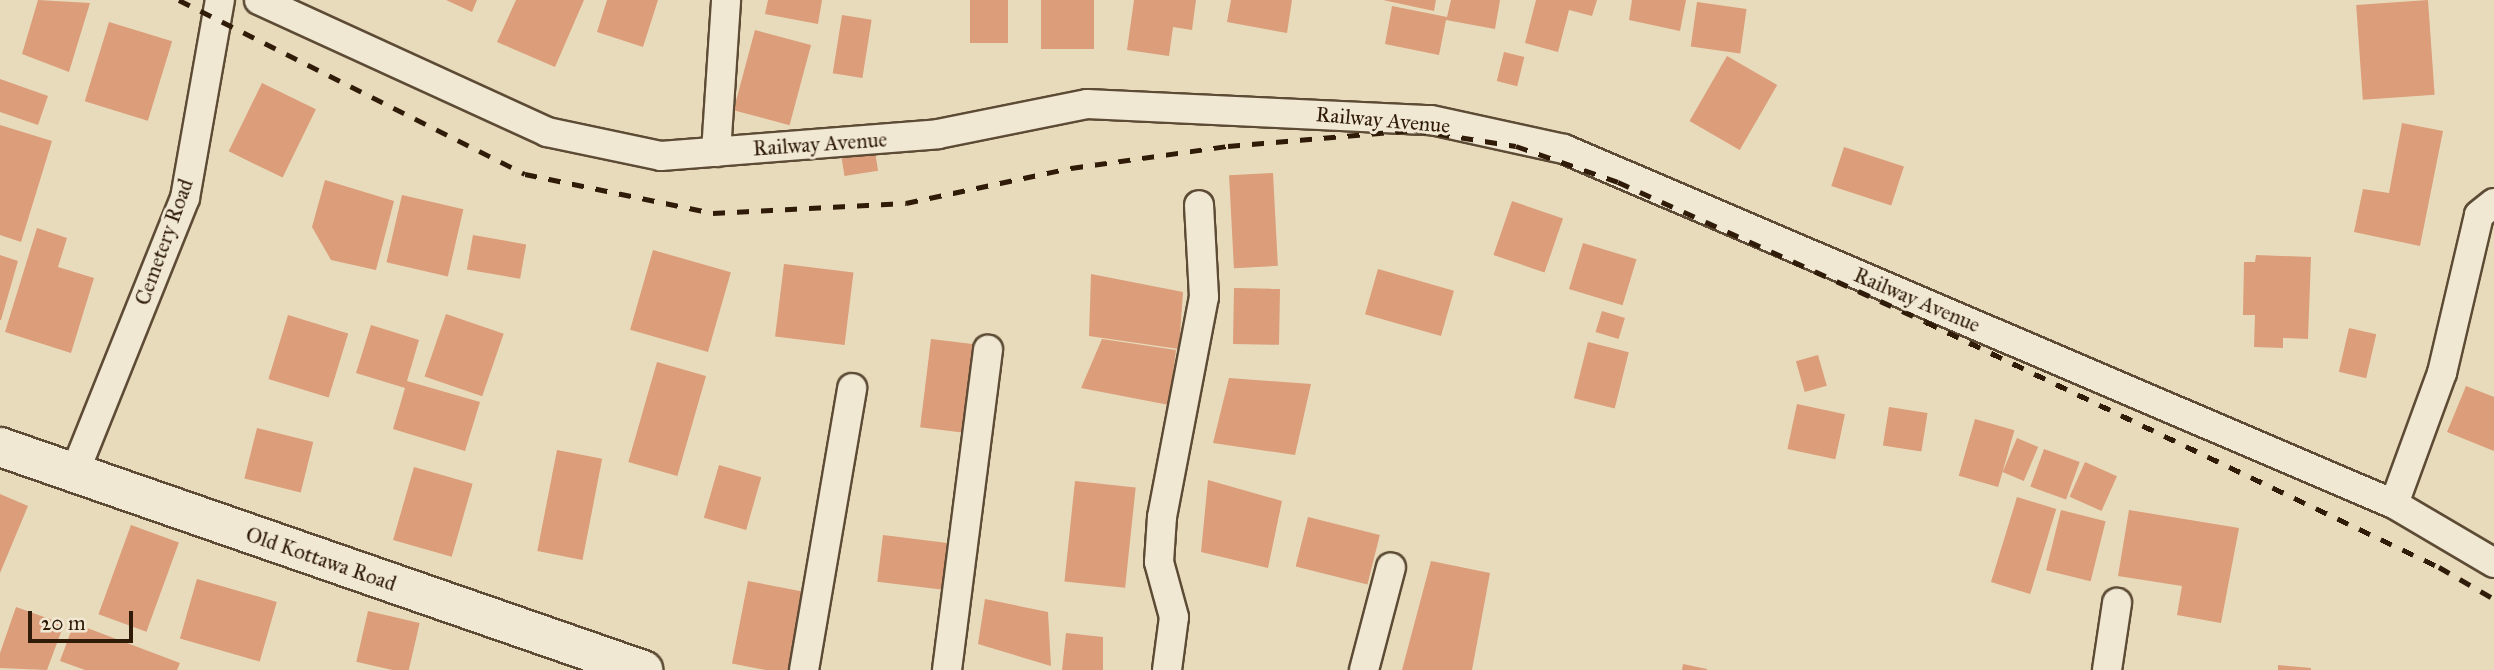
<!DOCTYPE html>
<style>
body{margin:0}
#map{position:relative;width:2494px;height:670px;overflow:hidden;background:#e8dbbb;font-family:"IM FELL Great Primer",serif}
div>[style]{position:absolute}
.building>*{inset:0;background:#db9d7a;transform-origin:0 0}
.roads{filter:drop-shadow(2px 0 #5d4b35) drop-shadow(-2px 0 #5d4b35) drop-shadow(0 2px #5d4b35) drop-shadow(0 -2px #5d4b35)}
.street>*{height:28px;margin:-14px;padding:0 14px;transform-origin:14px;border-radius:14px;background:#f0e8d3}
.secondary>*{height:38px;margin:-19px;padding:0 19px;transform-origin:19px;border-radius:19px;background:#f0e8d3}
.rail>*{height:5px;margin-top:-2.5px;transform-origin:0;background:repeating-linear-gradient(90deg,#2f1b08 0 12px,transparent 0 24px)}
span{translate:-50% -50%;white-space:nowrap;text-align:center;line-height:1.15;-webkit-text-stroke:6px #f0e8d3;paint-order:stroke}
.street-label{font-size:21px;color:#2f1b08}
.scale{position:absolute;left:28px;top:611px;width:105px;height:32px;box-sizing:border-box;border:4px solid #2f1b08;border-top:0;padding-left:9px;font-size:21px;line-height:24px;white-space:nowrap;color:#2f1b08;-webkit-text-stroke:5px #f0e8d3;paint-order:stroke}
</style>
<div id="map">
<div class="building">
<div style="clip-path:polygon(38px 0,90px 3px,69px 72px,22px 54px)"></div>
<div style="clip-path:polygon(446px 0,477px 0,472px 12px)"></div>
<div style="clip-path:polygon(516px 0,584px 0,555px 67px,497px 42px)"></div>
<div style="clip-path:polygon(607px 0,658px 0,643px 47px,597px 32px)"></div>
<div style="clip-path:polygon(768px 0,822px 0,818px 24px,765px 14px)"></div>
<div style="left:970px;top:0;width:38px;height:43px"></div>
<div style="left:1041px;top:0;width:53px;height:49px"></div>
<div style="clip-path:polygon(1134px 0,1196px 0,1192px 30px,1173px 27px,1169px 56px,1127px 50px)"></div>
<div style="clip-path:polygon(1231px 0,1292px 0,1287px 33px,1227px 22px)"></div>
<div style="clip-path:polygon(1383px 0,1436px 0,1434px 11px)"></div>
<div style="clip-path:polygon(1451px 0,1500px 0,1495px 29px,1446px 20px,1439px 55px,1385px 44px,1392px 6px,1447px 17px)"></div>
<div style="clip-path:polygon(1536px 0,1597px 0,1592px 16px,1569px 10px,1558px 52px,1525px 43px)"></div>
<div style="clip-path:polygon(1632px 0,1686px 0,1680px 31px,1629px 20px)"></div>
<div style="left:2428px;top:0;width:95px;height:72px;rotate:86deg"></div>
<div style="left:1697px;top:2px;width:50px;height:45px;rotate:8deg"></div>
<div style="left:842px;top:15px;width:30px;height:59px;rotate:9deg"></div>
<div style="left:109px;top:22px;width:66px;height:83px;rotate:17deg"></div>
<div style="left:755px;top:30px;width:58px;height:83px;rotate:15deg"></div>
<div style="left:1504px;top:52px;width:21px;height:30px;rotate:14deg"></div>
<div style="left:1727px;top:56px;width:58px;height:75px;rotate:30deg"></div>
<div style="clip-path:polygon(0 79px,48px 96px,38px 125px,0 112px)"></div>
<div style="left:262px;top:83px;width:60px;height:76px;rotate:26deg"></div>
<div style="clip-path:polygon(2402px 123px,2443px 131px,2420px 246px,2354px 232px,2363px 189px,2389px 193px)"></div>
<div style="clip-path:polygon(0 125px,52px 141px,21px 242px,0 235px)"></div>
<div style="left:874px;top:145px;width:26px;height:34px;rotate:81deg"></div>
<div style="left:1844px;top:147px;width:63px;height:41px;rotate:18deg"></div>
<div style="left:1273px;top:173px;width:93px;height:44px;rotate:87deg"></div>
<div style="clip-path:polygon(325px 180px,394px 201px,376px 270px,331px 260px,312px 227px)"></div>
<div style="left:402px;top:195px;width:63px;height:69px;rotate:13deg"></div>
<div style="left:1512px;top:201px;width:54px;height:57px;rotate:19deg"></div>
<div style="clip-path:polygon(37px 228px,67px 238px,58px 267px,94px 278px,71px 353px,5px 332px)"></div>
<div style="left:473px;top:235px;width:54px;height:35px;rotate:10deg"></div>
<div style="left:1583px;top:243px;width:56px;height:48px;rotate:17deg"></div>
<div style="left:653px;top:250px;width:81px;height:83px;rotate:16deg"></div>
<div style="clip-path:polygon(0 255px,18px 261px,1px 320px,0 320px)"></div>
<div style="clip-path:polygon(2256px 255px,2311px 257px,2308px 339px,2283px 338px,2283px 348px,2254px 347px,2255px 315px,2243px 315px,2244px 262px,2255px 262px)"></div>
<div style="left:784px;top:264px;width:70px;height:73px;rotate:7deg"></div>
<div style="left:1378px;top:269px;width:79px;height:47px;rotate:16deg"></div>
<div style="clip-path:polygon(1091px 274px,1183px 292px,1179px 349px,1089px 336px)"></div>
<div style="left:1234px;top:288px;width:46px;height:56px;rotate:1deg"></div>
<div style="left:1602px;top:311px;width:24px;height:22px;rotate:17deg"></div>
<div style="left:446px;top:314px;width:61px;height:66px;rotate:19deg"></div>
<div style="left:288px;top:315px;width:63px;height:67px;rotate:17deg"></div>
<div style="clip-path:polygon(371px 325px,419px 340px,407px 381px,480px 402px,465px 451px,393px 429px,405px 388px,356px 373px)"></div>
<div style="left:2349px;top:328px;width:28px;height:45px;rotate:13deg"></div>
<div style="left:931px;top:339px;width:50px;height:89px;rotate:7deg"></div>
<div style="clip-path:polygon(1102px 339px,1176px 350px,1169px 405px,1081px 388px)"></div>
<div style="left:1588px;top:342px;width:42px;height:58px;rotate:14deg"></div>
<div style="left:1818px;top:355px;width:32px;height:23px;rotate:74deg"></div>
<div style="left:657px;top:362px;width:51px;height:104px;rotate:16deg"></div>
<div style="clip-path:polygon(1229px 378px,1311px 384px,1295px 455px,1213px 443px)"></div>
<div style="clip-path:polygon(2466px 386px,2494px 397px,2494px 451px,2447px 432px)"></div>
<div style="left:1797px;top:404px;width:49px;height:46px;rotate:12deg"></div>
<div style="left:1889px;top:407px;width:39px;height:39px;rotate:9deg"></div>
<div style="left:1975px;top:419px;width:41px;height:59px;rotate:16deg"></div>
<div style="left:257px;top:428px;width:58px;height:52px;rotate:14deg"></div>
<div style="left:2017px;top:438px;width:23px;height:37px;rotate:23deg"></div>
<div style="left:2044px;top:449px;width:38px;height:40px;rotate:20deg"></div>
<div style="left:557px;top:450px;width:46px;height:103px;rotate:11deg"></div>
<div style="left:2085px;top:462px;width:35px;height:38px;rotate:24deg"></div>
<div style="left:719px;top:465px;width:44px;height:55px;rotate:16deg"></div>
<div style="left:414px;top:467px;width:61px;height:76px;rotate:16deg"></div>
<div style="clip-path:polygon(1208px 480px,1282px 501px,1268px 568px,1201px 552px)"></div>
<div style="left:1075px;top:481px;width:61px;height:101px;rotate:6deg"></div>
<div style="clip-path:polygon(0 494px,28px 506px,0 573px)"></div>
<div style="left:2017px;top:497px;width:41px;height:89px;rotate:17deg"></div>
<div style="left:2061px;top:510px;width:46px;height:62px;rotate:14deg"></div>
<div style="clip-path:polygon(2129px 510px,2239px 528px,2221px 623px,2177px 615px,2182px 586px,2118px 576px)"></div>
<div style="left:1308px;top:517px;width:74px;height:51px;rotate:14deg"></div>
<div style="left:131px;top:525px;width:51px;height:95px;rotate:20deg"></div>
<div style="left:883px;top:535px;width:79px;height:47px;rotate:7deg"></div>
<div style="clip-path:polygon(1431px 561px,1490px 573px,1472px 670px,1402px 670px)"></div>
<div style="left:197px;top:579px;width:83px;height:62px;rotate:16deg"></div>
<div style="left:748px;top:581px;width:62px;height:84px;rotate:11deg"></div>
<div style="clip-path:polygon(985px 599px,1048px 612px,1051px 666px,978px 644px)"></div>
<div style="clip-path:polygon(16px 607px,64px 624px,47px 670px,0 668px,0 653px)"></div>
<div style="left:368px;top:611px;width:53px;height:52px;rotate:13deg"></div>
<div style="clip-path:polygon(74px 623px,180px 663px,177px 670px,85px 670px,60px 661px)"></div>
<div style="clip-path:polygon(1066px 633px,1103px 637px,1103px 670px,1062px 670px)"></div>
<div style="clip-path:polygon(1683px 664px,1707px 669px,1707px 670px,1682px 670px)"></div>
<div style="clip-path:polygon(2278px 665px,2311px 668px,2311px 670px,2278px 670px)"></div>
</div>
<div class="roads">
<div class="street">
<div style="left:259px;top:0;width:317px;rotate:24.6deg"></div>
<div style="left:547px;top:132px;width:116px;rotate:11.9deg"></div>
<div style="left:661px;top:156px;width:278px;rotate:-4.5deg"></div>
<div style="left:938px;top:134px;width:152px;rotate:-11.4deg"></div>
<div style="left:1087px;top:104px;width:344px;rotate:2.7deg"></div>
<div style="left:1431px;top:120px;width:136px;rotate:12.3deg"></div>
<div style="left:1564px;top:149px;width:903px;rotate:23.16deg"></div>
<div style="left:2394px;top:504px;width:116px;rotate:30.5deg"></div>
<div style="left:716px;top:152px;width:152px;rotate:-86.2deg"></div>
<div style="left:74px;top:474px;width:297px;rotate:-68.1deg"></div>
<div style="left:185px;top:198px;width:201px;rotate:-80deg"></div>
<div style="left:2394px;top:504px;width:140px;rotate:-69.9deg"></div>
<div style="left:2442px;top:373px;width:162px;rotate:-76.8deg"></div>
<div style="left:2479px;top:215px;width:19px;rotate:-39deg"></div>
<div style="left:804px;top:670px;width:286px;rotate:-80.3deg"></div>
<div style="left:947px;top:670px;width:323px;rotate:-82.7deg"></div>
<div style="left:1167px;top:670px;width:53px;rotate:-82.5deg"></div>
<div style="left:1174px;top:617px;width:57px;rotate:-105.3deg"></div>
<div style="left:1159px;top:562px;width:45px;rotate:-86.2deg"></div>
<div style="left:1162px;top:517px;width:224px;rotate:-79.2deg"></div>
<div style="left:1204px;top:297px;width:92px;rotate:-93.1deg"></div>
<div style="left:1364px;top:670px;width:106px;rotate:-75.3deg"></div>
<div style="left:2107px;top:670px;width:68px;rotate:-81.5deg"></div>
</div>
<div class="secondary">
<div style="left:0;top:447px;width:681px;rotate:19.13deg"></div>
</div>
</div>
<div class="rail">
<div style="left:179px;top:0;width:387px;rotate:26.7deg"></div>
<div style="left:525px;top:174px;width:192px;rotate:11.7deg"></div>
<div style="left:713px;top:213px;width:193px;rotate:-3deg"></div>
<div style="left:906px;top:203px;width:169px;rotate:-12deg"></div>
<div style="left:1071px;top:168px;width:159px;rotate:-8deg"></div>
<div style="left:1228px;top:146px;width:187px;rotate:-4.9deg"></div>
<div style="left:1414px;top:130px;width:103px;rotate:8.9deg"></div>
<div style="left:1516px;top:146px;width:108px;rotate:19.4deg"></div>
<div style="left:1618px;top:182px;width:338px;rotate:24.4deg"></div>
<div style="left:1926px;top:322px;width:569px;rotate:25.53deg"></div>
<div style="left:2439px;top:567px;width:64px;rotate:30.2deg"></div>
</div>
<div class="street-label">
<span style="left:1383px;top:120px;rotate:5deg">Railway Avenue</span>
<span style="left:820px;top:144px;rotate:-4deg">Railway Avenue</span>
<span style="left:164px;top:242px;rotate:-70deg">Cemetery Road</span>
<span style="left:1917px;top:300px;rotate:23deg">Railway Avenue</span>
<span style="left:321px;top:559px;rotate:19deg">Old Kottawa Road</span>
</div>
<div class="scale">20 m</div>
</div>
